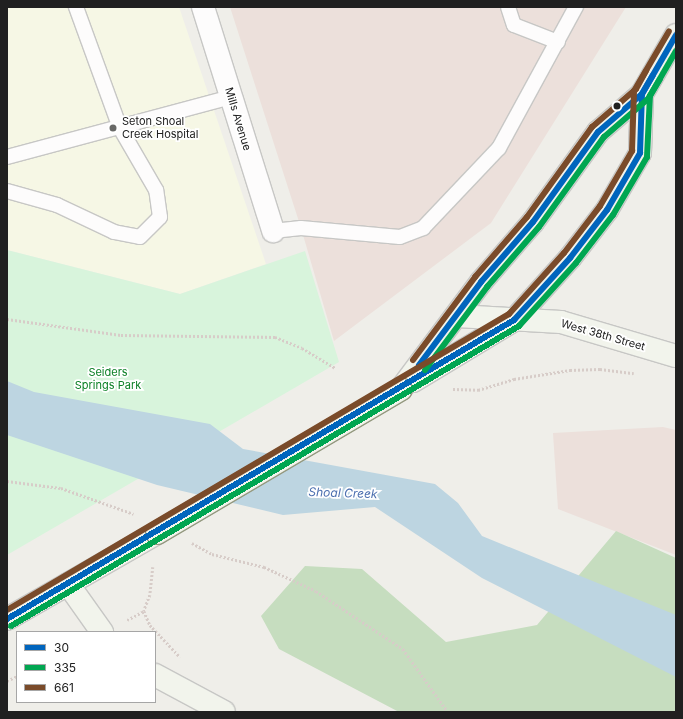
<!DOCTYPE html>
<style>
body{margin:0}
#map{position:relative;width:683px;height:719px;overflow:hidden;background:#efeee9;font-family:Inter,sans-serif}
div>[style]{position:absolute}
.commercial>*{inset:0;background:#ece0db}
.education>*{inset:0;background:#f6f7e5}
.forest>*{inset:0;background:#c6ddbf}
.park>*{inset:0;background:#d8f4dc}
.water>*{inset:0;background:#bdd5e1}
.path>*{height:2.5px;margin-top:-1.25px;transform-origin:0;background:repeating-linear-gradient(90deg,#d7ccc8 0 2px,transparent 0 4px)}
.roads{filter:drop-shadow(1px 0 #c7c7c5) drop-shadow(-1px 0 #c7c7c5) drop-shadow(0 1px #c7c7c5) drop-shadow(0 -1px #c7c7c5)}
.lane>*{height:14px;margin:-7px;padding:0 7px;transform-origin:7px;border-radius:7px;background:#fdfcfc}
.street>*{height:22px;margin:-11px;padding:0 11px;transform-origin:11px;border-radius:11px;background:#fdfcfc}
.secondary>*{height:22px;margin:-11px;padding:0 11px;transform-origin:11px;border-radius:11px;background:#f2f4ec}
.bridges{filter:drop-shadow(1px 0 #949980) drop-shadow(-1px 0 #949980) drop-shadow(0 1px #949980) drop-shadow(0 -1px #949980)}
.secondary-bridge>*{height:22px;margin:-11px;padding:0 11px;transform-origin:11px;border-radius:11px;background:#f2f4ec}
.bus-1>*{height:6px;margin:-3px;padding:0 3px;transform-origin:3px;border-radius:3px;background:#0065bd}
.bus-2>*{height:6px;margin:-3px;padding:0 3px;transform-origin:3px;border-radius:3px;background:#00a651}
.bus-3>*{height:6px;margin:-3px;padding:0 3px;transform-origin:3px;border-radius:3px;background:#7a4b2a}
.dots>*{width:11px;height:11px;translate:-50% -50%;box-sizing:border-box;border:2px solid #fff;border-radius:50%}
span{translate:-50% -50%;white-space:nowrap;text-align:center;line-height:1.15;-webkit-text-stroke:3.5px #fff;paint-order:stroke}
.street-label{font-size:11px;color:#202020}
.poi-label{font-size:11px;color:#202020}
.left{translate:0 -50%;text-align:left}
.park-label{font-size:11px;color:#0d8027}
.water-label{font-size:12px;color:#4d70b0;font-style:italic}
.frame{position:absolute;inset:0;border:8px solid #202020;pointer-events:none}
.legend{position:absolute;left:16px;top:631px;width:140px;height:72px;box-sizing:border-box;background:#fff;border:1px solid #a6a6a6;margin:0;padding:5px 7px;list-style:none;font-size:12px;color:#202020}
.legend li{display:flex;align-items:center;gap:8px;height:20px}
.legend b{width:20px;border:1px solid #a6a6a6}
</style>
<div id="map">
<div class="commercial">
<div style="clip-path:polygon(230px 7px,626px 7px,491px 223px,334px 341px,301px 228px)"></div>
<div style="clip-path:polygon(663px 427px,676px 430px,676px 555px,558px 509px,553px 433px)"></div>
</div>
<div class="education">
<div style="clip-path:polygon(7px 7px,179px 7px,266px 264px,180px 294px,7px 250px)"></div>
</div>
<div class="forest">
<div style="clip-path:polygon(616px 531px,676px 558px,676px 712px,399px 712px,279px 649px,261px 616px,305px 566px,362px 569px,446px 642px,537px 625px)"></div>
</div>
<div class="park">
<div style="clip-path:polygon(7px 250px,180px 294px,305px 251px,339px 362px,7px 555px)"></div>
</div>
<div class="water">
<div style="clip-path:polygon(7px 381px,34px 392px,210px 424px,243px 449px,435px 484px,458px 503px,482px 536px,676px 615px,676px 677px,482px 578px,375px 507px,283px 515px,157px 485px,7px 435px)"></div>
</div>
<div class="path">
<div style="left:7px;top:319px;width:115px;rotate:8deg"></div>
<div style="left:121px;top:335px;width:154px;rotate:0.7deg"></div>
<div style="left:275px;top:337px;width:29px;rotate:22deg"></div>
<div style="left:302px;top:348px;width:39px;rotate:31deg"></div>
<div style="left:453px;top:389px;width:25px;rotate:2deg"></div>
<div style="left:478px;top:390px;width:38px;rotate:-17deg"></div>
<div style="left:514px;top:379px;width:57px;rotate:-9.1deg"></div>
<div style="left:570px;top:370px;width:30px;rotate:-2deg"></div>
<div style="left:600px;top:369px;width:34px;rotate:7deg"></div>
<div style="left:7px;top:481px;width:54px;rotate:7.4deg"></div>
<div style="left:61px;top:488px;width:77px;rotate:19.6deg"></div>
<div style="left:192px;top:543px;width:23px;rotate:29deg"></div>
<div style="left:212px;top:554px;width:54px;rotate:14deg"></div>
<div style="left:264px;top:567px;width:57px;rotate:24.8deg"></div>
<div style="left:316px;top:591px;width:105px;rotate:33.7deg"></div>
<div style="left:403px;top:649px;width:77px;rotate:54.5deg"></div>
<div style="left:153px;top:567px;width:28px;rotate:96deg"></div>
<div style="left:150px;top:595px;width:17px;rotate:111deg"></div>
<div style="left:144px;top:611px;width:15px;rotate:67deg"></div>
<div style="left:150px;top:625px;width:44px;rotate:46.8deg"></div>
<div style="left:127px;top:620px;width:19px;rotate:-28deg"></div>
<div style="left:7px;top:681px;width:11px;rotate:-27deg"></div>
</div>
<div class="roads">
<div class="lane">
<div style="left:508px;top:7px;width:19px;rotate:72deg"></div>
<div style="left:514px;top:25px;width:47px;rotate:21.1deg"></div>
<div style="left:7px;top:157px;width:232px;rotate:-15deg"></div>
<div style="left:7px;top:191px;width:52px;rotate:15.6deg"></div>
<div style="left:57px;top:205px;width:63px;rotate:25.3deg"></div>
<div style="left:114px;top:232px;width:26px;rotate:11deg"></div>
<div style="left:140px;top:237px;width:28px;rotate:-45deg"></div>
<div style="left:160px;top:217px;width:27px;rotate:-98deg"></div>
<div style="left:156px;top:190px;width:72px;rotate:-120.1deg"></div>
<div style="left:120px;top:128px;width:129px;rotate:-110deg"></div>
<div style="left:273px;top:231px;width:28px;rotate:-6deg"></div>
<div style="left:301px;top:228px;width:99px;rotate:5.2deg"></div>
<div style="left:400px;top:237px;width:25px;rotate:-21deg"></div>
<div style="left:423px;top:228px;width:110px;rotate:-46.5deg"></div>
<div style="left:499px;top:148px;width:161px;rotate:-61.4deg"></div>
</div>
<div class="street">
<div style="left:203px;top:7px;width:235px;rotate:72.6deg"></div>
</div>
<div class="secondary">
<div style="left:457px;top:316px;width:104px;rotate:3.3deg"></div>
<div style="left:561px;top:322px;width:120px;rotate:16.5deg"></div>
<div style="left:413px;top:381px;width:118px;rotate:-31.1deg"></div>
<div style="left:514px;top:320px;width:84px;rotate:-47.9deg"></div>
<div style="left:570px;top:258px;width:61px;rotate:-52.4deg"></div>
<div style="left:607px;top:210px;width:66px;rotate:-59.9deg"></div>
<div style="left:640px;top:153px;width:59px;rotate:-88.1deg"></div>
<div style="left:401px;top:389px;width:134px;rotate:-53.2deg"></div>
<div style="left:481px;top:282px;width:79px;rotate:-49.1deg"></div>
<div style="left:533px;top:222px;width:111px;rotate:-54.2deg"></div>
<div style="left:598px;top:132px;width:58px;rotate:-40.8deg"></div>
<div style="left:642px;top:94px;width:68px;rotate:-60deg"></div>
<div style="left:68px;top:584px;width:59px;rotate:54.7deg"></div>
<div style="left:7px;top:619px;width:173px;rotate:-29.8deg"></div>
<div style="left:155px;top:675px;width:78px;rotate:28.2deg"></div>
</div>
</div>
<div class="bridges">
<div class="secondary-bridge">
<div style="left:157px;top:533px;width:283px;rotate:-30.5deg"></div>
</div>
</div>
<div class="bus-1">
<div style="left:419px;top:365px;width:104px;rotate:-53.2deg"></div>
<div style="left:481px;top:282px;width:79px;rotate:-49.1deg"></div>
<div style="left:533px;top:222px;width:111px;rotate:-54.2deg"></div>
<div style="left:598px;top:132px;width:58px;rotate:-40.8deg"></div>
<div style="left:642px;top:94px;width:22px;rotate:-60deg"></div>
<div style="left:7px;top:619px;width:589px;rotate:-30.53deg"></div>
<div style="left:514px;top:320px;width:84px;rotate:-47.9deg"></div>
<div style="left:570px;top:258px;width:61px;rotate:-52.4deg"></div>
<div style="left:607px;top:210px;width:66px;rotate:-59.9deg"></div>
<div style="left:640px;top:153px;width:59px;rotate:-88.1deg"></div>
<div style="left:642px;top:94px;width:68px;rotate:-60deg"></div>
</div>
<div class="bus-2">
<div style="left:425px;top:370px;width:104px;rotate:-53.2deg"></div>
<div style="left:487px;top:287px;width:79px;rotate:-49.1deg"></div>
<div style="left:539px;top:227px;width:111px;rotate:-54.2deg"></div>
<div style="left:604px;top:137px;width:58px;rotate:-40.8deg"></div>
<div style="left:648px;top:99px;width:23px;rotate:-59deg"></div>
<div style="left:11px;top:626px;width:590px;rotate:-30.56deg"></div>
<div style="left:519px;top:326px;width:85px;rotate:-47.9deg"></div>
<div style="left:576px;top:263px;width:61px;rotate:-52.4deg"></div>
<div style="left:613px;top:215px;width:67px;rotate:-59.6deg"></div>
<div style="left:647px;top:157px;width:61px;rotate:-87.2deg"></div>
<div style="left:650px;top:96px;width:52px;rotate:-60deg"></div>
</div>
<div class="bus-3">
<div style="left:413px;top:360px;width:104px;rotate:-53.2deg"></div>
<div style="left:475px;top:277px;width:79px;rotate:-49.1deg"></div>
<div style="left:527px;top:217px;width:111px;rotate:-54.2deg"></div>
<div style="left:592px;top:127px;width:58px;rotate:-40.8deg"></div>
<div style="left:636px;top:89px;width:21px;rotate:-61deg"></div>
<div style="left:7px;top:610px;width:583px;rotate:-30.53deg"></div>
<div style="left:509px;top:314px;width:82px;rotate:-48deg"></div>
<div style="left:564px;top:253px;width:59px;rotate:-52.5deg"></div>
<div style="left:600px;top:206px;width:64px;rotate:-59.8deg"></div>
<div style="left:632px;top:151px;width:60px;rotate:-88.1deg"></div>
<div style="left:634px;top:91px;width:69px;rotate:-59.7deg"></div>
</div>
<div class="dots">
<div style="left:617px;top:106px;background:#202020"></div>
<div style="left:113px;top:128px;background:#686866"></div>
</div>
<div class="street-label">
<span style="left:238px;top:119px;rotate:73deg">Mills Avenue</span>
<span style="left:603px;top:335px;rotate:16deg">West 38th Street</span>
</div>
<div class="poi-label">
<span class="left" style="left:122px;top:128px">Seton Shoal<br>Creek Hospital</span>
</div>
<div class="park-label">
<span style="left:108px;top:379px">Seiders<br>Springs Park</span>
</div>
<div class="water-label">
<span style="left:343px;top:493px;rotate:2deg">Shoal Creek</span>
</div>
<div class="frame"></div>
<ul class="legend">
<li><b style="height:5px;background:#0065bd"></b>30</li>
<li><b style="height:5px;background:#00a651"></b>335</li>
<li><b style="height:5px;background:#7a4b2a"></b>661</li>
</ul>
</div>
